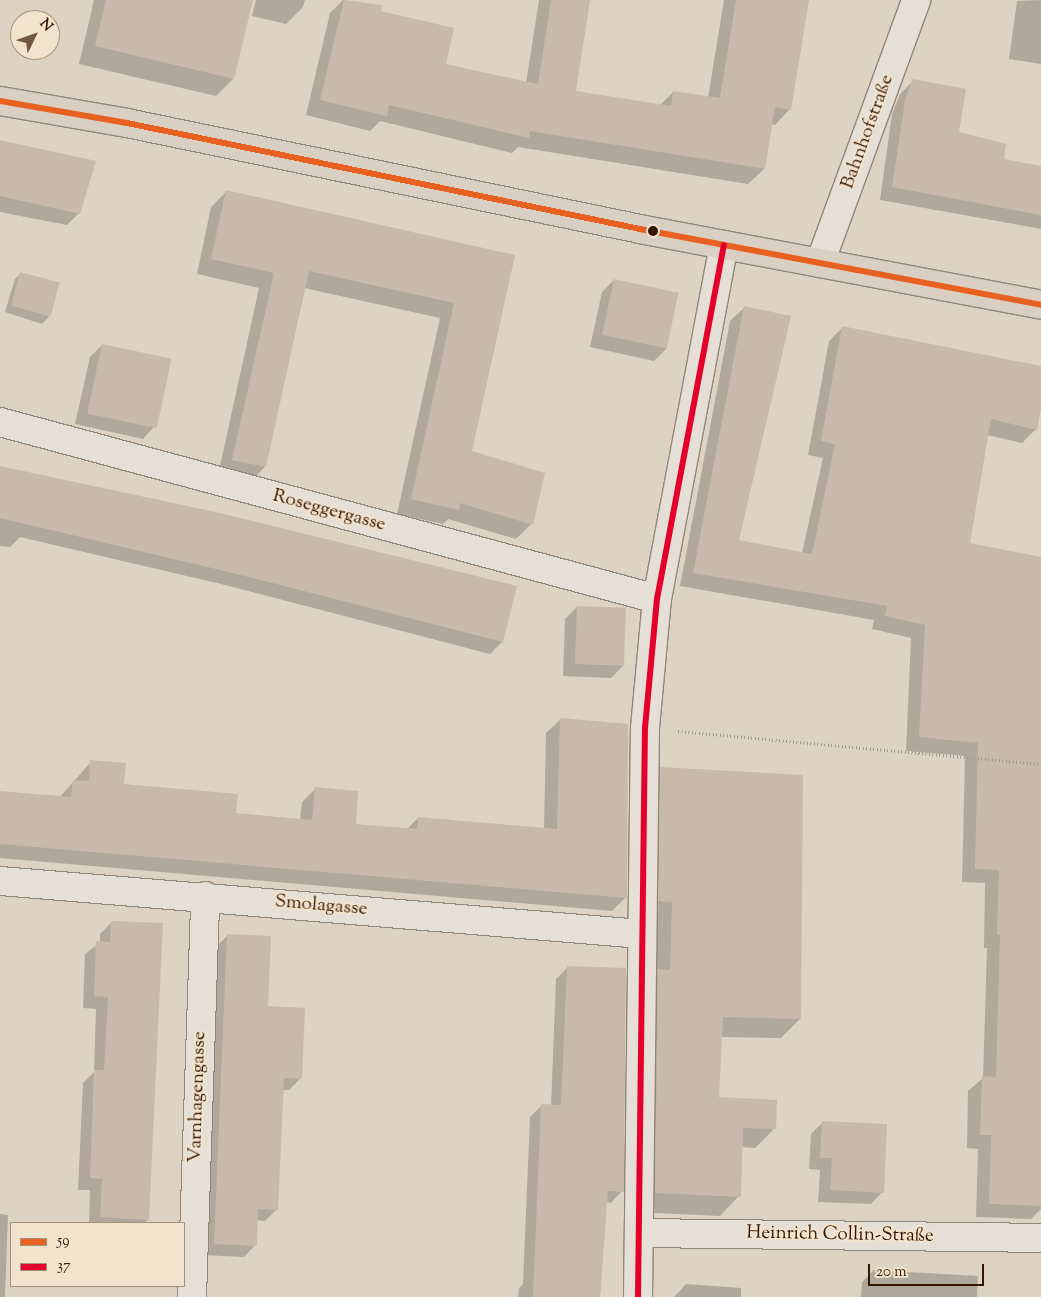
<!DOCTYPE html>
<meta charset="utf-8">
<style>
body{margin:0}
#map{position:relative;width:1041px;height:1297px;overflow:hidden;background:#ded2c2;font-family:"Sorts Mill Goudy",serif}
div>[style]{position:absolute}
.shadow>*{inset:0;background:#0003}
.building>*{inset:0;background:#c9b9ab;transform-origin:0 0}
.path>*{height:3px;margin-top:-1.5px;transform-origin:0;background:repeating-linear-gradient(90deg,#a39b92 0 1px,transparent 0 3.5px)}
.roads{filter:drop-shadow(1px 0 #90867a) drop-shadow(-1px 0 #90867a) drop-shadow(0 1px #90867a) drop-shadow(0 -1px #90867a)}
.minor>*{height:28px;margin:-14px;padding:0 14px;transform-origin:14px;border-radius:14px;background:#e6dfd6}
.primary>*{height:28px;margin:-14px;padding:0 14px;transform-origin:14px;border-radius:14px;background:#d9cfc2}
.bus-1>*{height:6px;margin:-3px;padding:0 3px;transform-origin:3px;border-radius:3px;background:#e96120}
.bus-2>*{height:6px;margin:-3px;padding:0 3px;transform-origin:3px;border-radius:3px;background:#e4002b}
.dots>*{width:14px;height:14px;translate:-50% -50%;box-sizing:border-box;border:2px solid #f2e3cf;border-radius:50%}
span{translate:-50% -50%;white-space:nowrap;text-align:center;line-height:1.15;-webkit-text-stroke:4px #f2e3cf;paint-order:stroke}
.street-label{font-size:19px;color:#351701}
.legend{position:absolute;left:10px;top:1222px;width:175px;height:65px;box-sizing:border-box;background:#f2e3cf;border:1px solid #a6917d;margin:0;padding:6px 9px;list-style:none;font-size:15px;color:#351701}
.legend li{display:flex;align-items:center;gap:10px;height:25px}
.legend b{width:25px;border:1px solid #a6917d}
.north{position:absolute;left:10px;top:10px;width:50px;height:50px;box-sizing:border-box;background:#f2e3cf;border:1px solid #a6917d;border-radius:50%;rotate:48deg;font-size:14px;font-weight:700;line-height:20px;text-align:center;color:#351701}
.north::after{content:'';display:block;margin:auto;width:18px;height:22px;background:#705845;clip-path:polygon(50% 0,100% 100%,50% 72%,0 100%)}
.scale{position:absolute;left:868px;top:1264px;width:116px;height:22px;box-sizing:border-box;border:2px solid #351701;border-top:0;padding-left:6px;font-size:15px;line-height:18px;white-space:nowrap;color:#351701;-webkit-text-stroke:4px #f2e3cf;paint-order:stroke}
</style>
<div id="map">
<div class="shadow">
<div style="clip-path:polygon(94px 0,252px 0,233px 79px,216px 96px,79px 64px)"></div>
<div style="clip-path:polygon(256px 0,305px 0,303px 7px,286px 24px,252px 16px)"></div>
<div style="clip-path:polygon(343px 0,381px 6px,379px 11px,444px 65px,526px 83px,539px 0,589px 0,574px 92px,660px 105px,673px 92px,708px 98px,724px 0,808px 0,790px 109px,775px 125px,771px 124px,764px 169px,748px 184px,518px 147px,512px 153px,380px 121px,370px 131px,306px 115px,330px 13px)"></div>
<div style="clip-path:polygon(1041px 0,1041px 64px,1009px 59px,1017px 1px)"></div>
<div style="clip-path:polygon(913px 81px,958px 133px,1002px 160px,1041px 167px,1041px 229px,880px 200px,892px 114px,900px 94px)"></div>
<div style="clip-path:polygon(0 141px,79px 213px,67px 225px,0 212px)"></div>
<div style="clip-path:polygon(226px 192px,513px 256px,470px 452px,531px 524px,516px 539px,448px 519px,443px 524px,397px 514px,440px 318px,304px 288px,265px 467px,250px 482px,218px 475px,259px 288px,197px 274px,211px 207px)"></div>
<div style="clip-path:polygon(21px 273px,58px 284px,48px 318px,42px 324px,5px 312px,15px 279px)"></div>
<div style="clip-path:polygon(614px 280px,666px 349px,654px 361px,590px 347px,602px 292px)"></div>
<div style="clip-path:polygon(744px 308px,737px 540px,802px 553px,823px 458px,808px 455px,829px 341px,843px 327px,1041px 368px,1041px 400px,1036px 429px,1022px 443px,987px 435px,968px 544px,1041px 558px,1041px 1209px,1031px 1219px,976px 1217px,978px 1149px,967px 1148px,968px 1091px,983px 1078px,987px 948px,984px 948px,985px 883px,962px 882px,965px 756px,906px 751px,911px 638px,872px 629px,874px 620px,680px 586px,730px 321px)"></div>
<div style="clip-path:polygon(102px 345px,154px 427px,143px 439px,75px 424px,90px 357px)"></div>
<div style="clip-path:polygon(0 467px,516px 587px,502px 642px,490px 654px,221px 584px,20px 537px,10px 547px,0 546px)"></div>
<div style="clip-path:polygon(577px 607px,623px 666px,611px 678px,563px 676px,565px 619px)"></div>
<div style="clip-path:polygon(560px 720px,626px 897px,612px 911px,0 858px,0 793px,59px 798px,91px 762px,123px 785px,235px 814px,300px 820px,302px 802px,315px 789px,354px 825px,407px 829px,418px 818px,544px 829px,546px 733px)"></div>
<div style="clip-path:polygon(661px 769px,800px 1019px,781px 1038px,721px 1037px,718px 1098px,774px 1129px,755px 1148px,741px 1147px,739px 1196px,720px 1216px,636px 1212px,641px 788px)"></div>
<div style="clip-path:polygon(112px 922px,148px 1220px,144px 1223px,89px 1223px,90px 1190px,78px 1190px,83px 1083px,94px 1072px,96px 1009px,83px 1008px,85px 954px,100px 942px,100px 934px)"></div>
<div style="clip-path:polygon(228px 935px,301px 1078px,289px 1090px,282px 1090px,277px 1209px,265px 1221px,256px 1220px,255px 1245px,244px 1257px,203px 1255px,216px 947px)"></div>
<div style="clip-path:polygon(568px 967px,622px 1191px,611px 1203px,606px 1202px,600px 1297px,518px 1297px,519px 1288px,523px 1284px,530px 1117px,542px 1105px,551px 1106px,556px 979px)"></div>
<div style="clip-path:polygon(823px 1122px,882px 1192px,871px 1204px,818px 1202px,820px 1170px,809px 1169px,811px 1134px)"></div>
<div style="clip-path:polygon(0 1214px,8px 1215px,5px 1297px,0 1297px)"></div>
<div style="clip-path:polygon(874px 1270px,978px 1276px,977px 1297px,861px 1297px,862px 1282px)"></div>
<div style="clip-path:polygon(686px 1284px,741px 1288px,741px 1297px,674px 1297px)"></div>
</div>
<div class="building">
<div style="clip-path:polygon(106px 0,253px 0,234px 79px,95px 46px)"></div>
<div style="clip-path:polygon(344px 0,382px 5px,381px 11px,454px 28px,446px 64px,538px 84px,551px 0,590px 0,576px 91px,671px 106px,673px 91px,720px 98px,736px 0,809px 0,791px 110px,775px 107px,765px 169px,530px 131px,529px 138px,389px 105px,387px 116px,320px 100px)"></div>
<div style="clip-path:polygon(913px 79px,966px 89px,959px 132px,1006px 144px,1004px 159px,1041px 166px,1041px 215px,892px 187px,905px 100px)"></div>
<div style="clip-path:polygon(0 140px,96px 161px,80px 214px,0 196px)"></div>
<div style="clip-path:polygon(226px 190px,515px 255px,472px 451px,545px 473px,533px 525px,460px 503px,459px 510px,411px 499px,454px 303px,309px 271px,266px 467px,232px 460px,274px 273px,211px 259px)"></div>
<div style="left:20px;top:272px;width:41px;height:35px;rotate:15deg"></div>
<div style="left:614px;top:279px;width:66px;height:57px;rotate:12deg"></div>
<div style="clip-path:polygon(744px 306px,791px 316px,739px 540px,812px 554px,835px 444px,821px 441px,842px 326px,1041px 366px,1041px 408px,1037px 430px,991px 419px,970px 543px,1041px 557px,1041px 1206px,989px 1204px,991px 1135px,980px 1135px,982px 1076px,996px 1077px,1000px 935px,997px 935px,999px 870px,975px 869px,978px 743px,919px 737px,925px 625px,885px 616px,887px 606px,693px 573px)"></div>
<div style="left:102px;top:344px;width:71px;height:71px;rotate:12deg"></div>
<div style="clip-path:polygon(0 466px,220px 513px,517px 586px,503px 642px,233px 573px,0 518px)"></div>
<div style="left:577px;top:606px;width:49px;height:58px;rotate:2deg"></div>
<div style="clip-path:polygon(560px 718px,628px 724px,627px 898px,0 844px,0 791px,71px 797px,73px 780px,89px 781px,90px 760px,126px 763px,124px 784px,238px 794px,236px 813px,312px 820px,315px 787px,358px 791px,356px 824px,417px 829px,418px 817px,557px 829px)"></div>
<div style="clip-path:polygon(660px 767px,803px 775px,801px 1019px,723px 1017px,719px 1097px,777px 1100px,776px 1129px,743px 1128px,741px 1197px,655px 1193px,658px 969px,670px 970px,672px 902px,658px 901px)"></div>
<div style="clip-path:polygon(111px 921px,163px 923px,149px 1220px,100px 1217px,102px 1179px,90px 1178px,94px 1070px,104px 1070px,108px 997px,94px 996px,96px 941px,110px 942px)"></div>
<div style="clip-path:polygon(227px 934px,271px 936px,268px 1006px,305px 1008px,302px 1079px,284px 1078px,278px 1210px,258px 1209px,257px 1246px,214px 1244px)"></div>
<div style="clip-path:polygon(567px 966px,626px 968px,624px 1192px,608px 1191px,600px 1297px,533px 1297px,541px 1104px,561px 1105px)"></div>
<div style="clip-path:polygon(822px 1121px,887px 1124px,884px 1193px,830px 1190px,832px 1158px,820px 1158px)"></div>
</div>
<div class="path">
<div style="left:678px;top:731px;width:364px;rotate:5.2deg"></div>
</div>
<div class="roads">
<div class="minor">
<div style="left:820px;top:263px;width:280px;rotate:-69.9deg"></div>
<div style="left:0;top:422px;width:680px;rotate:15.08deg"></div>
<div style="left:0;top:881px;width:644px;rotate:4.72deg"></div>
<div style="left:639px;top:1233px;width:402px;rotate:0.7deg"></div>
<div style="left:192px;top:1297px;width:401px;rotate:-88.1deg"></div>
<div style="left:638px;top:1297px;width:569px;rotate:-89.3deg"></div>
<div style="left:645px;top:728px;width:130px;rotate:-84.7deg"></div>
<div style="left:657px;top:599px;width:360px;rotate:-79.3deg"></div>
</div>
<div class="primary">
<div style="left:0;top:101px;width:129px;rotate:9.8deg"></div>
<div style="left:127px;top:123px;width:524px;rotate:11.67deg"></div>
<div style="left:640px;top:229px;width:408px;rotate:10.7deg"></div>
</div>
</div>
<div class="bus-1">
<div style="left:0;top:101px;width:129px;rotate:9.8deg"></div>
<div style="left:127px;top:123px;width:524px;rotate:11.67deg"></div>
<div style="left:640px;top:229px;width:408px;rotate:10.7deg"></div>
</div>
<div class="bus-2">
<div style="left:638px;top:1297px;width:569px;rotate:-89.3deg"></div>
<div style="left:645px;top:728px;width:130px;rotate:-84.7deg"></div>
<div style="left:657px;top:599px;width:360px;rotate:-79.3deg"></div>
</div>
<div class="dots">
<div style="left:653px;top:231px;background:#351701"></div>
</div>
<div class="street-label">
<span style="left:868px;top:132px;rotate:-70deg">Bahnhofstraße</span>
<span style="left:329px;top:511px;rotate:15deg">Roseggergasse</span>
<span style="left:321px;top:906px;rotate:5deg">Smolagasse</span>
<span style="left:198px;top:1097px;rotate:-88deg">Varnhagengasse</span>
<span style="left:840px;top:1235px;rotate:1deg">Heinrich Collin-Straße</span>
</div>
<ul class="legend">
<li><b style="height:6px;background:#e96120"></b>59</li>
<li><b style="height:6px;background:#e4002b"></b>37</li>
</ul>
<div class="north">N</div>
<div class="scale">20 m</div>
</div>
